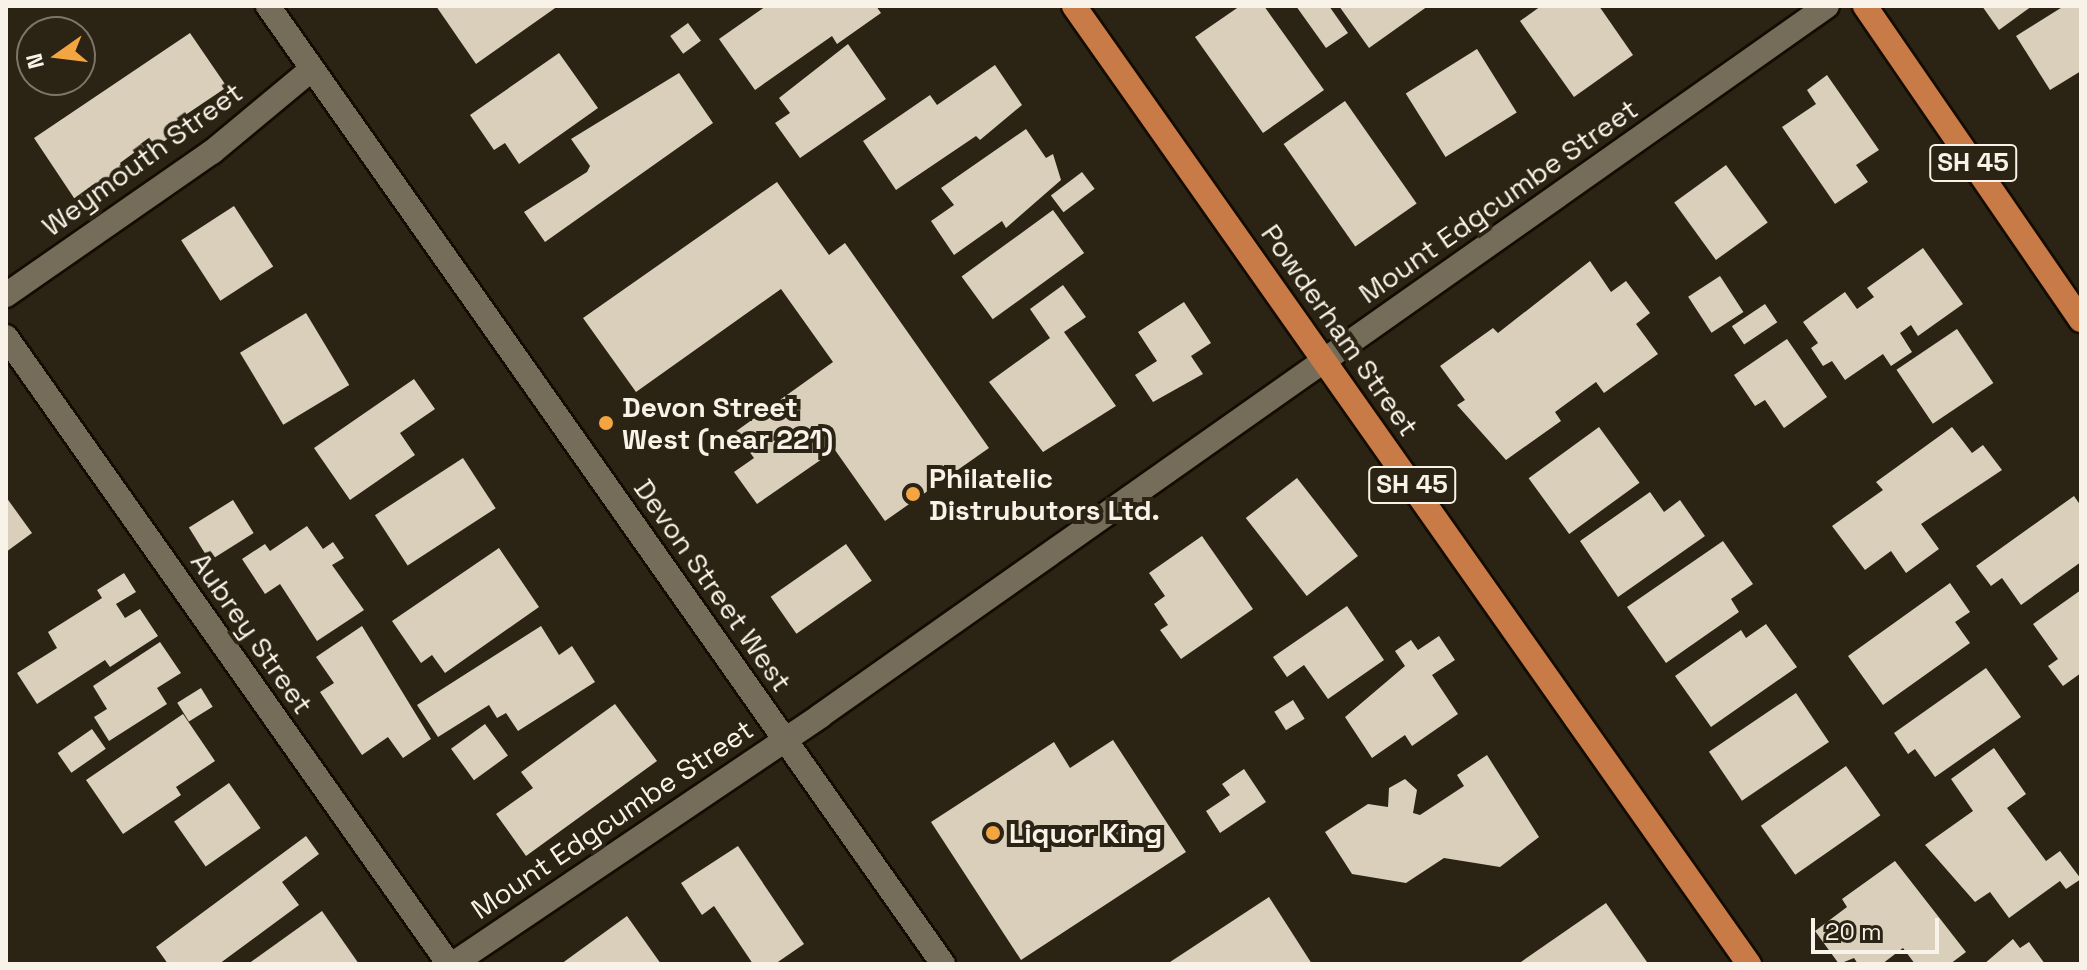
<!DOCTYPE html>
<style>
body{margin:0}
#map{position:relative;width:2087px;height:970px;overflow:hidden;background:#2b2313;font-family:"Space Grotesk",sans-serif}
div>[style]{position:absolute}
.building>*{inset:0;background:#dacfbb;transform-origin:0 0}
.roads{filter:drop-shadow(2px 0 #140c01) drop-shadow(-2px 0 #140c01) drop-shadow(0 2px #140c01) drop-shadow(0 -2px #140c01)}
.street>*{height:24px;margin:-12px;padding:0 12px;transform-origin:12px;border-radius:12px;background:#766c5a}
.secondary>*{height:24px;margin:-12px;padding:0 12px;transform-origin:12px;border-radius:12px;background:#766c5a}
.primary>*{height:24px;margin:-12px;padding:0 12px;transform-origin:12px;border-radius:12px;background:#c87b46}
.dots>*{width:22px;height:22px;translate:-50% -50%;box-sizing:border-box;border:4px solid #2b2313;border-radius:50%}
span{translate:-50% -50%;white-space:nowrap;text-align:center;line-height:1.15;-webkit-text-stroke:8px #2b2313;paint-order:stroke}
.shield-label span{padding:2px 6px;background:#2b2313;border:2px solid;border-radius:6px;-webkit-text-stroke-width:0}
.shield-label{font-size:26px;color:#f8f2e8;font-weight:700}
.street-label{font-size:28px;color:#f8f2e8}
.poi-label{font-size:28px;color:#f8f2e8;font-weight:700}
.left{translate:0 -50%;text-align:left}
.frame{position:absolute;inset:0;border:8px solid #f8f2e8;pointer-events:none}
.north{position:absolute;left:16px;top:16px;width:80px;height:80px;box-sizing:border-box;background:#2b2313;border:2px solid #7d7668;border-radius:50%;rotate:256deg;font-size:22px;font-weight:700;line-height:32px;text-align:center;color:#f8f2e8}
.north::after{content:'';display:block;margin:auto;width:28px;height:36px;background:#f2a540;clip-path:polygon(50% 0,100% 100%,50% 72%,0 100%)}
.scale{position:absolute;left:1811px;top:918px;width:128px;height:36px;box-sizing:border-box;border:4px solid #f8f2e8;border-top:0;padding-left:10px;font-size:24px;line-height:28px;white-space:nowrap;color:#f8f2e8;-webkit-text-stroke:6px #2b2313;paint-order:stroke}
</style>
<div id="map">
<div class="building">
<div style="clip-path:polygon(436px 6px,558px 6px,476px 64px)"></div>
<div style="clip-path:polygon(766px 6px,876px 6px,881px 13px,837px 44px,832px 36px,755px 90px,719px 39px)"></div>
<div style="clip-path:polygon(1240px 6px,1264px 6px,1324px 90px,1263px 133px,1195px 37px)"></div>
<div style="clip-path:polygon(1296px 6px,1329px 6px,1348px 33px,1326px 48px)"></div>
<div style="clip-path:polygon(1339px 6px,1428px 6px,1369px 48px)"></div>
<div style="clip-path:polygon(1541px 6px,1599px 6px,1633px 55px,1574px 97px,1520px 21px)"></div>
<div style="clip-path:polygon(1982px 6px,2032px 6px,1999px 30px)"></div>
<div style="clip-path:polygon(2064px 6px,2081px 8px,2081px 71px,2050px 90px,2016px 36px)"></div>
<div style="left:688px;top:23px;width:22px;height:22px;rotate:54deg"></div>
<div style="clip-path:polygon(190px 33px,227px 87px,166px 128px,172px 136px,139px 158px,135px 152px,120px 163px,123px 168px,76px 201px,34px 138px)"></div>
<div style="clip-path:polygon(848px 44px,886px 99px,800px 158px,775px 123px,790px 113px,779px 98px)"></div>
<div style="left:1477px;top:49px;width:75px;height:84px;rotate:58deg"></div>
<div style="clip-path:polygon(559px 53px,598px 108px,519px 164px,505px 143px,494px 150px,470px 115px)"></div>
<div style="clip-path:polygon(995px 65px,1022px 105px,980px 140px,976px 136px,896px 190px,863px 141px,930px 95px,937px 105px)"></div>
<div style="clip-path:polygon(679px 73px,713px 123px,545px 242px,524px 212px,587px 172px,590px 166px,571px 139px)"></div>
<div style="clip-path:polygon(1827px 75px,1879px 150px,1856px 165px,1868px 182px,1835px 204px,1782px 127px,1816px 104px,1807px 90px)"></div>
<div style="left:1345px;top:101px;width:125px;height:75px;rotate:55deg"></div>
<div style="clip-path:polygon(1026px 129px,1046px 158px,1053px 154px,1061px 180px,1006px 228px,1002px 221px,954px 255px,931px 221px,954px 205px,941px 188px)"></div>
<div style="left:1726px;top:165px;width:71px;height:64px;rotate:54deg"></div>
<div style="left:1082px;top:172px;width:21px;height:39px;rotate:53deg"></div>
<div style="clip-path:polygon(777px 182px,829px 255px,845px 243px,989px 448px,885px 521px,835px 450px,757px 504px,734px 472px,754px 458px,735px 432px,833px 362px,781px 289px,636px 392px,583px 318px)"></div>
<div style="left:234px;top:206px;width:72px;height:63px;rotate:57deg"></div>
<div style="left:1053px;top:210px;width:53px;height:113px;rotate:54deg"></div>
<div style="clip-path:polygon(1923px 248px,1963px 304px,1918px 336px,1911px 325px,1900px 333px,1912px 352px,1891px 366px,1883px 354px,1845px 380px,1832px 361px,1823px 366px,1811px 348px,1818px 343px,1803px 322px,1845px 292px,1857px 309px,1874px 297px,1867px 288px)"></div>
<div style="clip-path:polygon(1590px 261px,1611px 292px,1626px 281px,1650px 313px,1636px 324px,1658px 354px,1604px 393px,1596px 382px,1555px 412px,1561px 421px,1506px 460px,1457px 405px,1465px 400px,1440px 366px,1493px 328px,1498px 333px)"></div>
<div style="left:1720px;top:276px;width:43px;height:38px;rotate:57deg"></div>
<div style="clip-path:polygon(1063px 285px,1086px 317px,1064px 332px,1116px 406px,1043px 452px,989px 382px,1050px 338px,1030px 309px)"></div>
<div style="clip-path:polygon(1184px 302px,1211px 343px,1191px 356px,1203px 374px,1153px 402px,1135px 375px,1157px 361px,1138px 332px)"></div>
<div style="left:1765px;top:304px;width:22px;height:40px;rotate:56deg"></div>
<div style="left:306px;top:313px;width:84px;height:77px;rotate:59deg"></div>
<div style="left:1957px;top:329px;width:65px;height:73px;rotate:56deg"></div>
<div style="clip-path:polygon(1787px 339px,1827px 397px,1784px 428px,1765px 400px,1755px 406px,1734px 375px)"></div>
<div style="clip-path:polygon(414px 379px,435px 409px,400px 433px,415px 455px,350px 500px,314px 448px)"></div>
<div style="left:1599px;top:427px;width:69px;height:87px;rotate:54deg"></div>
<div style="clip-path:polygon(1952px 427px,1972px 453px,1983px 445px,2002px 470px,1921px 524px,1939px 549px,1906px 573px,1891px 551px,1865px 570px,1832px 526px,1883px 490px,1876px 482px)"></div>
<div style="left:463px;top:458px;width:60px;height:105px;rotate:57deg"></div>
<div style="left:1297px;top:478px;width:99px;height:65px;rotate:52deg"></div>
<div style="clip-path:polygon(1650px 492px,1664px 512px,1680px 500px,1705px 536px,1618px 597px,1580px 541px)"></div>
<div style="clip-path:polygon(2074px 496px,2081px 506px,2081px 562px,2021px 605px,2002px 578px,1991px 586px,1976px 566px)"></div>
<div style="clip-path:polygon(6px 497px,32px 533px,6px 552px)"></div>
<div style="left:233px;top:500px;width:39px;height:52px;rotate:58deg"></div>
<div style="clip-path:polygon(307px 526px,323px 549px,333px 542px,344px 558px,332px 565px,364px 610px,317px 641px,280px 584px,265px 594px,242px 559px,265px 544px,270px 551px)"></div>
<div style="clip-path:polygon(1202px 536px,1253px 609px,1181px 659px,1160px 630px,1168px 625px,1154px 604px,1165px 596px,1149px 573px)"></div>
<div style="clip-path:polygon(1723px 541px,1753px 584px,1731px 599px,1739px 612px,1666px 663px,1627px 607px)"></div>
<div style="left:846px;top:544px;width:45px;height:92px;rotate:55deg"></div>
<div style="clip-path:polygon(499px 548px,539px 607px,445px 673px,432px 655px,421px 663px,392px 621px)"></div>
<div style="clip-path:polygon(124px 573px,136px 592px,116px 604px,125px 618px,140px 609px,158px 636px,110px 667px,105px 660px,37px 704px,17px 673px,57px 648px,48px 632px,102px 598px,97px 590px)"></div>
<div style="clip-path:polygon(1950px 583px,1970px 612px,1955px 622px,1970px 643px,1883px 705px,1848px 656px)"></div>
<div style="clip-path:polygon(2081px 590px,2081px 673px,2063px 686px,2048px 666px,2058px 659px,2033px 624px)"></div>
<div style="clip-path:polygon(1347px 606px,1384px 660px,1328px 699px,1304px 665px,1287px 677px,1273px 657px)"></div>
<div style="clip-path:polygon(1766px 624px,1797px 667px,1711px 727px,1675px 676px,1741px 630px,1746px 638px)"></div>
<div style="clip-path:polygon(362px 626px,431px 739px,403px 758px,388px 737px,362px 755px,320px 692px,334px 683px,316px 657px)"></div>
<div style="clip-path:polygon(541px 626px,559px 655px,572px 646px,595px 682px,518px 731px,506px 713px,497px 718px,489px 705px,438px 737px,417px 705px)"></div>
<div style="clip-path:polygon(1439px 636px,1455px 660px,1432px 675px,1458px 714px,1412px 746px,1405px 735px,1372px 758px,1345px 717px,1405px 666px,1395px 651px,1411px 640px,1418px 650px)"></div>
<div style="clip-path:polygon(160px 642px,181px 673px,157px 688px,167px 704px,109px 741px,94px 717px,107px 709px,93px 686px)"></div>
<div style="clip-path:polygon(1986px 668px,2021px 717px,1935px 777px,1915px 749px,1908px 754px,1894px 733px)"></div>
<div style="left:201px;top:688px;width:22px;height:28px;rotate:58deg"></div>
<div style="left:1796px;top:693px;width:59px;height:105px;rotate:56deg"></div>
<div style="left:1293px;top:700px;width:22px;height:22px;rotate:58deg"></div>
<div style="clip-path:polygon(615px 704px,657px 761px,526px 856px,496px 814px,533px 788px,521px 772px)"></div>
<div style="clip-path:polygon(183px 714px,215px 761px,176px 787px,181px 795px,123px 834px,86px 780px)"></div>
<div style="left:485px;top:724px;width:39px;height:42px;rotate:54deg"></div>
<div style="left:92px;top:729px;width:24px;height:42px;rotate:55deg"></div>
<div style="clip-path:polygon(1113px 740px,1186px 852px,1021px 960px,931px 822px,1054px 742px,1070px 768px)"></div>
<div style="clip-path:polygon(1994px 748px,2026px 794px,2007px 808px,2046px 861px,2060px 851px,2081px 879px,2066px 889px,2060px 881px,2009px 918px,1990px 892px,1975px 902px,1925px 845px,1973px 811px,1951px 779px)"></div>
<div style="clip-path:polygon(1487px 755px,1539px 837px,1500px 867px,1444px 858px,1406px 883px,1352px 874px,1325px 832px,1368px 804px,1388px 807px,1389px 788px,1405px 779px,1417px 790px,1413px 813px,1420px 815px,1464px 786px,1457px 775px)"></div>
<div style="left:1846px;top:766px;width:60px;height:104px;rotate:55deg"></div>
<div style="clip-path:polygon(1244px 769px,1266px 802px,1220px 833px,1206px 811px,1230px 795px,1222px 784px)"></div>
<div style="left:229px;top:783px;width:55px;height:67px;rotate:55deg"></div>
<div style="clip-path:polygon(306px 836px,319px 854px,282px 882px,299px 905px,219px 964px,168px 964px,156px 947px)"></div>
<div style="clip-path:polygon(738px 846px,804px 944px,775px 964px,753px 964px,714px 906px,702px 915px,681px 883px)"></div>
<div style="clip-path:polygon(1895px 861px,1966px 952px,1950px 964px,1915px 964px,1903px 948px,1882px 964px,1858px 964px,1854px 958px,1839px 964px,1815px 931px,1847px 907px,1842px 899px)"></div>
<div style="clip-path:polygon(1269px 897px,1312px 964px,1167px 964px)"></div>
<div style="clip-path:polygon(1606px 903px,1647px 962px,1518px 964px)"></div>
<div style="clip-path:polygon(322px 911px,359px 964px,248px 964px)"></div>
<div style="clip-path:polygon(627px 916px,661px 964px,561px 964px)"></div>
<div style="clip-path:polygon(2013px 939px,2020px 948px,2029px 942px,2045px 964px,1984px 964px)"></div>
</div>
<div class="roads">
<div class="street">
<div style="left:6px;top:295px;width:251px;rotate:-34.8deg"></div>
<div style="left:212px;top:152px;width:130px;rotate:-39.7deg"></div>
<div style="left:6px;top:337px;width:768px;rotate:54.76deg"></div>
<div style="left:453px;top:964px;width:443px;rotate:-34deg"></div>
<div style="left:820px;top:716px;width:1232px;rotate:-35.19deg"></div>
</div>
<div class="secondary">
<div style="left:268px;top:6px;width:1172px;rotate:54.83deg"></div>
</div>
<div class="primary">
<div style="left:1074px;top:6px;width:1172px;rotate:54.83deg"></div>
<div style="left:1865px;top:6px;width:381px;rotate:55.5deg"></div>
</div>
</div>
<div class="dots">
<div style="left:606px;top:423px;background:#f2a540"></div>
<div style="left:913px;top:494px;background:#f2a540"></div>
<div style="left:993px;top:833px;background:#f2a540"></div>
</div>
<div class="shield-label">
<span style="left:1973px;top:163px">SH 45</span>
<span style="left:1412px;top:485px">SH 45</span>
</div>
<div class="street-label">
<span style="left:142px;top:159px;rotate:-36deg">Weymouth Street</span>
<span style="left:1498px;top:201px;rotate:-35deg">Mount Edgcumbe Street</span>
<span style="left:1340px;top:330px;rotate:55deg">Powderham Street</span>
<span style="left:713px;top:585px;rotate:55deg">Devon Street West</span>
<span style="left:252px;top:633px;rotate:55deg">Aubrey Street</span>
<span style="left:612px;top:819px;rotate:-34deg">Mount Edgcumbe Street</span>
</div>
<div class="poi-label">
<span class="left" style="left:622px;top:423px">Devon Street<br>West (near 221)</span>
<span class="left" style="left:929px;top:494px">Philatelic<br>Distrubutors Ltd.</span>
<span class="left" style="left:1009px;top:833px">Liquor King</span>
</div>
<div class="frame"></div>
<div class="north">N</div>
<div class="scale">20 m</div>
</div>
